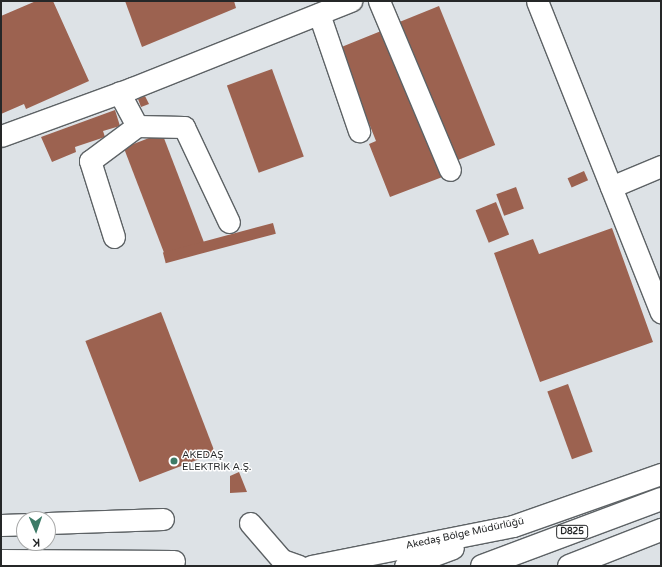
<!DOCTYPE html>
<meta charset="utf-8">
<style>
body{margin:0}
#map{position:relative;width:662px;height:567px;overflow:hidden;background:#dde2e6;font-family:"Varela Round",sans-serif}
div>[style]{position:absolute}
.building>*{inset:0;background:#9c6250;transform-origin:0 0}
.roads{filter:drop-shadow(1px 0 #5d6265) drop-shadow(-1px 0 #5d6265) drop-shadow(0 1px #5d6265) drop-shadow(0 -1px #5d6265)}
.minor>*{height:21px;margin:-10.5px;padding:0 10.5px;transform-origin:10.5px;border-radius:10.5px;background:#fff}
.highway>*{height:22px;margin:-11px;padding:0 11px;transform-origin:11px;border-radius:11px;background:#fff}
.dots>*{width:11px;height:11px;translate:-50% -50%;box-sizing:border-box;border:2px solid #fff;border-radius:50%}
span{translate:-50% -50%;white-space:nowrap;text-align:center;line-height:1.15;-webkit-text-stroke:3px #fff;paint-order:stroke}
.shield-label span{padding:1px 3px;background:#fff;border:1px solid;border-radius:3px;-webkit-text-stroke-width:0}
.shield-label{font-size:9px;color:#252728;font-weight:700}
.poi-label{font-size:10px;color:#252728}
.left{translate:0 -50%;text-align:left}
.street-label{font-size:10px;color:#252728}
.frame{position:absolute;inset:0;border:2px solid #252728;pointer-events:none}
.north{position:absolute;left:16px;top:511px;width:40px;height:40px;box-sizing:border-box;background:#fff;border:1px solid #a8a9a9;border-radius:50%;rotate:178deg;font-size:11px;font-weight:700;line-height:16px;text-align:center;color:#252728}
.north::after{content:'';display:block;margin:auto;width:14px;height:18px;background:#3d7b67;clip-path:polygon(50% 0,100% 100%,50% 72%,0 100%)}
</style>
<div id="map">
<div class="building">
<div style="clip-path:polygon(36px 1px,53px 1px,89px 81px,26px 109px,24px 104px,1px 114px,1px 16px)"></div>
<div style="clip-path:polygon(125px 1px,234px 1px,236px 8px,142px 47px)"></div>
<div style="left:439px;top:6px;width:150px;height:48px;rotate:68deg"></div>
<div style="clip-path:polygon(386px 29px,445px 176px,390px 197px,369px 144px,376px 141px,339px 48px)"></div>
<div style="left:272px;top:69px;width:93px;height:48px;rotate:70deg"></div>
<div style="clip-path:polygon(145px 96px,149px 104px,141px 107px,138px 99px)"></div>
<div style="clip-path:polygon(115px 110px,120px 126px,103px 131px,105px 137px,75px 147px,76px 152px,52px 162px,41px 137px)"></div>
<div style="left:162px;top:133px;width:121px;height:41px;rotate:69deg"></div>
<div style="left:584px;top:171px;width:10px;height:18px;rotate:66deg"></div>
<div style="left:516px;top:187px;width:23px;height:21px;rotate:70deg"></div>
<div style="left:496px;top:202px;width:35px;height:22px;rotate:68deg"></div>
<div style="left:273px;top:223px;width:11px;height:114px;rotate:75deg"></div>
<div style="clip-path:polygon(612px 228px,653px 342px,540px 382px,494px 253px,533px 239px,539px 254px)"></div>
<div style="left:161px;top:312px;width:151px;height:81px;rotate:69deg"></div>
<div style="left:568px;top:384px;width:72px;height:22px;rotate:70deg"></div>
<div style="clip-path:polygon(239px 472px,247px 492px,230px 493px,230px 476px)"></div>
</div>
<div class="roads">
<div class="minor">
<div style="left:379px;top:1px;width:183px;rotate:67.2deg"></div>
<div style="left:537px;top:1px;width:335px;rotate:68.3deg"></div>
<div style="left:319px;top:14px;width:124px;rotate:71.1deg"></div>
<div style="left:137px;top:126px;width:47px;rotate:1.2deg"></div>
<div style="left:184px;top:127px;width:105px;rotate:64.7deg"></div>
<div style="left:1px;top:136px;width:140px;rotate:-20.1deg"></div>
<div style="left:132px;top:88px;width:236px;rotate:-21.7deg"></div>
<div style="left:611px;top:187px;width:54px;rotate:-22.8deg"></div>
<div style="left:114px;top:237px;width:80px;rotate:-107.5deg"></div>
<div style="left:90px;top:161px;width:59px;rotate:-36.7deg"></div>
<div style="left:137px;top:126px;width:38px;rotate:-118deg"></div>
<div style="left:48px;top:523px;width:115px;rotate:-2deg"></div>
<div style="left:250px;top:523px;width:49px;rotate:49.1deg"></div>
<div style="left:282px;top:560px;width:18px;rotate:19deg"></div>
<div style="left:1px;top:525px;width:23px;rotate:-2deg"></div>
<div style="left:1px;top:560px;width:173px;rotate:0.3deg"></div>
<div style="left:311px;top:566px;width:206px;rotate:-11.2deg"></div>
<div style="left:513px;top:526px;width:157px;rotate:-19.4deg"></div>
<div style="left:405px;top:566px;width:51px;rotate:-20.6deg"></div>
</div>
<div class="highway">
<div style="left:482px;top:566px;width:191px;rotate:-20.5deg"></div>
<div style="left:569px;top:566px;width:99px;rotate:-21.4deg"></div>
</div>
</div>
<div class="dots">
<div style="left:174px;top:461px;background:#3d7b67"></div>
</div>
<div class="shield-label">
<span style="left:572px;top:532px">D825</span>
</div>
<div class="poi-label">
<span class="left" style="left:182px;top:461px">AKEDAŞ<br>ELEKTRİK A.Ş.</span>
</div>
<div class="street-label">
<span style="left:465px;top:534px;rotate:-12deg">Akedaş Bölge Müdürlüğü</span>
</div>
<div class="frame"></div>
<div class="north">K</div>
</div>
